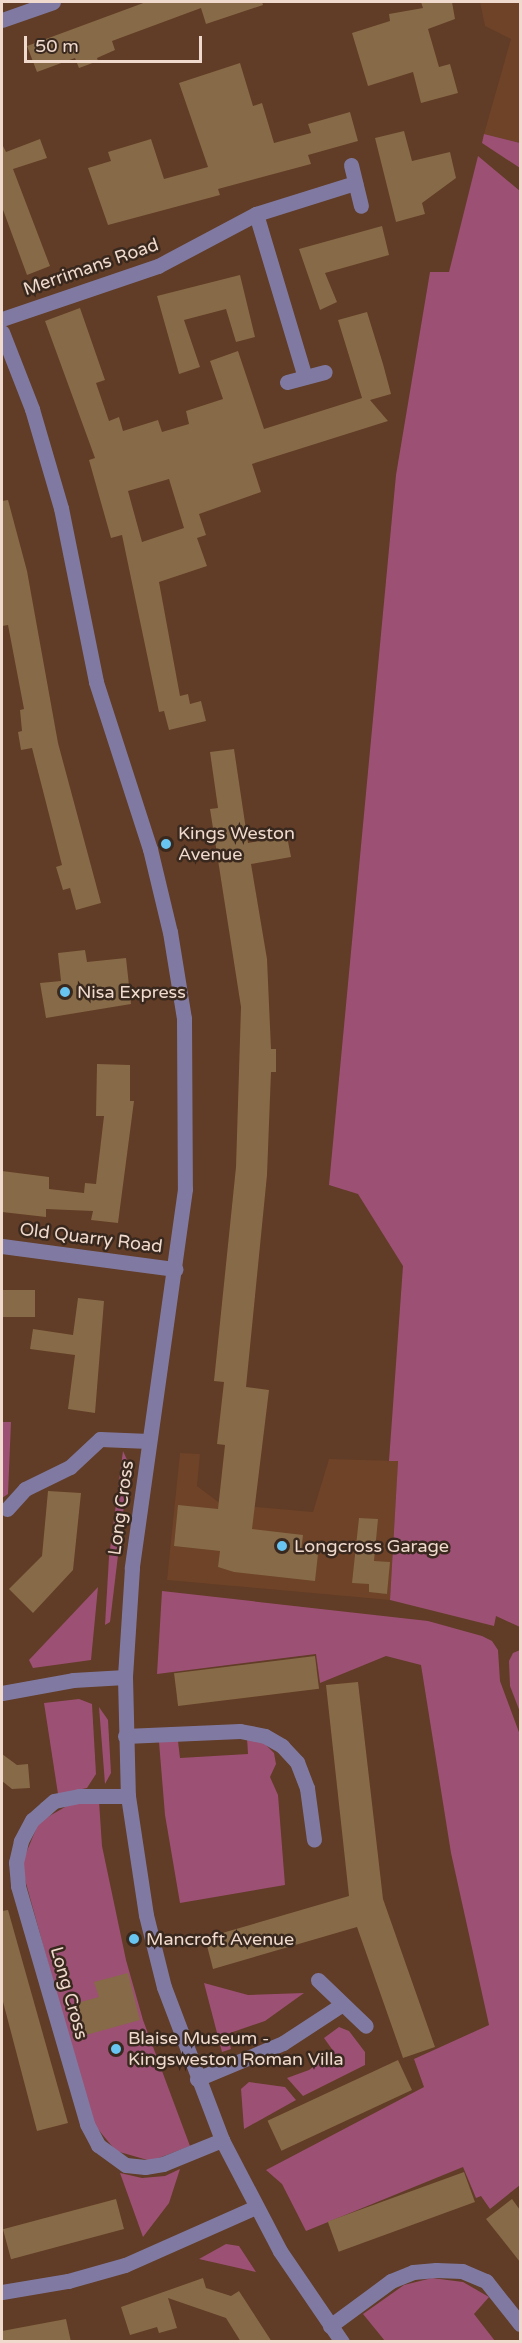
<!DOCTYPE html>
<style>
body{margin:0}
#map{position:relative;width:522px;height:2343px;overflow:hidden;background:#613c26;font-family:"Varela Round",sans-serif}
div>[style]{position:absolute}
.built>*{inset:0;background:#6e4328}
.green>*{inset:0;background:#9c5074}
.building>*{inset:0;background:#876a47;transform-origin:0 0}
.minor>*{height:15px;margin:-7.5px;padding:0 7.5px;transform-origin:7.5px;border-radius:7.5px;background:#807aa2}
.dots>*{width:16px;height:16px;translate:-50% -50%;box-sizing:border-box;border:3px solid #39281e;border-radius:50%}
span{translate:-50% -50%;white-space:nowrap;text-align:center;line-height:1.15;-webkit-text-stroke:5px #39281e;paint-order:stroke}
.street-label{font-size:18px;color:#f0dacd}
.poi-label{font-size:18px;color:#f0dacd}
.left{translate:0 -50%;text-align:left}
.frame{position:absolute;inset:0;border:3px solid #f0dacd;pointer-events:none}
.scale{position:absolute;left:24px;top:36px;width:178px;height:27px;box-sizing:border-box;border:3px solid #f0dacd;border-top:0;padding-left:8px;font-size:18px;line-height:21px;white-space:nowrap;color:#f0dacd;-webkit-text-stroke:4px #39281e;paint-order:stroke}
</style>
<div id="map">
<div class="built">
<div style="clip-path:polygon(480px 2px,520px 2px,520px 143px,484px 134px,511px 39px,485px 26px)"></div>
<div style="clip-path:polygon(180px 1453px,200px 1454px,197px 1486px,221px 1504px,313px 1512px,329px 1459px,398px 1461px,390px 1600px,167px 1580px)"></div>
</div>
<div class="green">
<div style="clip-path:polygon(484px 134px,520px 143px,520px 168px,482px 143px)"></div>
<div style="clip-path:polygon(478px 156px,520px 191px,520px 1627px,496px 1616px,494px 1626px,390px 1600px,398px 1461px,389px 1461px,403px 1266px,358px 1194px,329px 1185px,396px 475px,430px 272px,449px 272px)"></div>
<div style="clip-path:polygon(2px 1422px,11px 1422px,8px 1494px,2px 1498px)"></div>
<div style="clip-path:polygon(123px 1451px,129px 1464px,110px 1622px,105px 1625px,109px 1557px)"></div>
<div style="clip-path:polygon(98px 1587px,91px 1660px,33px 1668px,29px 1660px)"></div>
<div style="clip-path:polygon(162px 1591px,428px 1621px,482px 1636px,492px 1641px,498px 1650px,500px 1681px,520px 1735px,520px 2185px,490px 2209px,481px 2196px,476px 2198px,463px 2167px,306px 2231px,282px 2184px,266px 2170px,424px 2087px,414px 2059px,489px 2025px,451px 1853px,421px 1665px,386px 1656px,320px 1683px,316px 1654px,157px 1674px)"></div>
<div style="clip-path:polygon(520px 1650px,520px 1712px,510px 1686px,509px 1661px,513px 1653px)"></div>
<div style="clip-path:polygon(79px 1699px,92px 1704px,96px 1774px,87px 1788px,58px 1794px,44px 1703px)"></div>
<div style="clip-path:polygon(99px 1707px,108px 1720px,111px 1773px,105px 1784px)"></div>
<div style="clip-path:polygon(247px 1738px,265px 1744px,274px 1753px,276px 1764px,270px 1777px,278px 1795px,285px 1885px,180px 1903px,165px 1815px,159px 1742px,178px 1741px,180px 1758px,248px 1754px)"></div>
<div style="clip-path:polygon(99px 1801px,102px 1846px,126px 1960px,143px 2020px,190px 2146px,151px 2161px,116px 2151px,92px 2122px,24px 1876px,24px 1858px,39px 1822px,72px 1803px)"></div>
<div style="clip-path:polygon(204px 1983px,248px 1995px,304px 1993px,265px 2021px,227px 2034px,231px 2049px,222px 2052px)"></div>
<div style="clip-path:polygon(339px 2027px,349px 2031px,365px 2052px,365px 2065px,303px 2096px,287px 2078px,309px 2070px,334px 2052px,324px 2038px)"></div>
<div style="clip-path:polygon(249px 2082px,285px 2087px,296px 2100px,244px 2129px,241px 2089px)"></div>
<div style="clip-path:polygon(180px 2169px,169px 2203px,143px 2237px,120px 2173px,142px 2178px,165px 2176px)"></div>
<div style="clip-path:polygon(226px 2244px,239px 2246px,256px 2272px,199px 2259px)"></div>
<div style="clip-path:polygon(432px 2278px,463px 2282px,489px 2297px,474px 2314px,495px 2341px,385px 2341px,363px 2314px,404px 2285px)"></div>
</div>
<div class="building">
<div style="clip-path:polygon(146px 2px,262px 2px,263px 5px,206px 24px,201px 8px,112px 41px,115px 50px,97px 58px,98px 61px,79px 68px,75px 58px,37px 72px,27px 46px)"></div>
<div style="clip-path:polygon(421px 2px,452px 2px,455px 19px,428px 29px,439px 67px,450px 64px,458px 93px,421px 103px,413px 72px,368px 86px,352px 33px,390px 21px,389px 14px,423px 8px)"></div>
<div style="clip-path:polygon(240px 63px,253px 106px,262px 103px,274px 143px,311px 133px,308px 124px,350px 112px,358px 141px,308px 155px,311px 164px,218px 189px,220px 195px,108px 225px,88px 168px,111px 161px,108px 152px,151px 139px,164px 179px,208px 167px,179px 83px)"></div>
<div style="clip-path:polygon(404px 131px,412px 161px,450px 152px,456px 178px,422px 203px,425px 214px,396px 222px,375px 138px)"></div>
<div style="clip-path:polygon(40px 139px,47px 158px,13px 169px,50px 266px,27px 275px,2px 207px,2px 144px,6px 152px)"></div>
<div style="clip-path:polygon(382px 226px,389px 255px,325px 273px,337px 302px,320px 310px,299px 249px)"></div>
<div style="clip-path:polygon(240px 275px,255px 337px,236px 342px,226px 309px,184px 320px,200px 367px,179px 374px,157px 296px)"></div>
<div style="clip-path:polygon(evenodd,80px 308px,105px 380px,96px 383px,109px 421px,119px 417px,123px 431px,158px 420px,162px 432px,189px 424px,186px 411px,223px 399px,210px 361px,238px 351px,264px 429px,362px 398px,338px 320px,367px 312px,383px 364px,391px 394px,370px 400px,388px 421px,252px 464px,261px 492px,199px 514px,206px 535px,197px 538px,207px 566px,159px 582px,180px 696px,188px 694px,190px 704px,201px 701px,206px 721px,169px 730px,164px 711px,159px 712px,122px 535px,111px 538px,89px 460px,95px 458px,45px 321px,80px 308px,169px 479px,184px 528px,142px 542px,128px 491px,169px 479px)"></div>
<div style="clip-path:polygon(8px 500px,27px 571px,58px 743px,101px 903px,76px 910px,70px 888px,63px 890px,56px 867px,62px 865px,32px 748px,21px 750px,18px 732px,22px 731px,20px 710px,24px 709px,8px 625px,2px 626px,2px 501px)"></div>
<div style="clip-path:polygon(234px 749px,248px 843px,287px 836px,291px 857px,251px 864px,267px 959px,271px 1049px,276px 1049px,276px 1072px,271px 1072px,267px 1175px,246px 1387px,269px 1390px,252px 1529px,303px 1535px,301px 1552px,318px 1554px,315px 1581px,234px 1572px,218px 1567px,220px 1551px,174px 1546px,178px 1505px,218px 1509px,225px 1445px,217px 1444px,224px 1382px,214px 1381px,236px 1167px,241px 1007px,210px 809px,218px 808px,210px 752px)"></div>
<div style="clip-path:polygon(85px 950px,87px 962px,126px 958px,131px 1004px,46px 1018px,40px 983px,61px 981px,58px 953px)"></div>
<div style="clip-path:polygon(97px 1064px,130px 1065px,130px 1101px,134px 1101px,118px 1223px,91px 1220px,93px 1211px,46px 1209px,46px 1217px,2px 1212px,2px 1171px,49px 1177px,49px 1189px,84px 1193px,85px 1183px,96px 1184px,104px 1116px,96px 1116px)"></div>
<div style="left:35px;top:1290px;width:27px;height:33px;rotate:90deg"></div>
<div style="clip-path:polygon(78px 1298px,104px 1301px,95px 1413px,68px 1409px,75px 1355px,30px 1349px,33px 1329px,73px 1335px)"></div>
<div style="clip-path:polygon(48px 1491px,81px 1493px,73px 1570px,33px 1613px,9px 1589px,42px 1556px)"></div>
<div style="clip-path:polygon(359px 1518px,378px 1519px,374px 1561px,390px 1562px,387px 1594px,369px 1592px,369px 1584px,352px 1583px)"></div>
<div style="left:315px;top:1656px;width:33px;height:142px;rotate:83deg"></div>
<div style="clip-path:polygon(358px 1682px,383px 1899px,435px 2047px,403px 2058px,357px 1927px,213px 1969px,205px 1938px,349px 1896px,326px 1685px)"></div>
<div style="clip-path:polygon(2px 1754px,17px 1765px,28px 1764px,30px 1788px,12px 1789px,2px 1781px)"></div>
<div style="clip-path:polygon(8px 1910px,68px 2123px,37px 2131px,2px 1998px,2px 1911px)"></div>
<div style="clip-path:polygon(128px 1973px,140px 2020px,86px 2035px,77px 2003px,99px 1997px,94px 1982px)"></div>
<div style="left:398px;top:2060px;width:33px;height:144px;rotate:65deg"></div>
<div style="left:464px;top:2172px;width:32px;height:145px;rotate:70deg"></div>
<div style="left:116px;top:2199px;width:31px;height:117px;rotate:75deg"></div>
<div style="clip-path:polygon(512px 2199px,520px 2210px,520px 2262px,486px 2219px)"></div>
<div style="clip-path:polygon(203px 2278px,206px 2288px,231px 2296px,239px 2291px,272px 2342px,241px 2342px,226px 2318px,168px 2298px,177px 2328px,159px 2333px,157px 2327px,130px 2335px,121px 2307px)"></div>
<div style="clip-path:polygon(66px 2319px,71px 2342px,2px 2342px,2px 2331px)"></div>
</div>
<div class="minor">
<div style="left:2px;top:20px;width:54px;rotate:-19.4deg"></div>
<div style="left:351px;top:165px;width:42px;rotate:76.3deg"></div>
<div style="left:256px;top:214px;width:170px;rotate:73.3deg"></div>
<div style="left:2px;top:319px;width:165px;rotate:-18.8deg"></div>
<div style="left:158px;top:266px;width:111px;rotate:-28deg"></div>
<div style="left:256px;top:214px;width:104px;rotate:-17.4deg"></div>
<div style="left:2px;top:332px;width:83px;rotate:68.7deg"></div>
<div style="left:32px;top:409px;width:103px;rotate:73.7deg"></div>
<div style="left:61px;top:508px;width:177px;rotate:78.6deg"></div>
<div style="left:96px;top:682px;width:176px;rotate:72.1deg"></div>
<div style="left:150px;top:849px;width:85px;rotate:76.5deg"></div>
<div style="left:170px;top:932px;width:87px;rotate:80.8deg"></div>
<div style="left:184px;top:1018px;width:171px;rotate:89.7deg"></div>
<div style="left:185px;top:1189px;width:383px;rotate:98deg"></div>
<div style="left:132px;top:1568px;width:109px;rotate:93.7deg"></div>
<div style="left:125px;top:1677px;width:119px;rotate:88.6deg"></div>
<div style="left:128px;top:1796px;width:120px;rotate:81.4deg"></div>
<div style="left:146px;top:1915px;width:74px;rotate:76deg"></div>
<div style="left:164px;top:1987px;width:164px;rotate:69.2deg"></div>
<div style="left:222px;top:2140px;width:125px;rotate:62.4deg"></div>
<div style="left:280px;top:2251px;width:110px;rotate:55.7deg"></div>
<div style="left:287px;top:382px;width:39px;rotate:-15deg"></div>
<div style="left:2px;top:1246px;width:175px;rotate:7.6deg"></div>
<div style="left:7px;top:1509px;width:27px;rotate:-48deg"></div>
<div style="left:25px;top:1489px;width:50px;rotate:-26.1deg"></div>
<div style="left:70px;top:1467px;width:41px;rotate:-43deg"></div>
<div style="left:100px;top:1439px;width:49px;rotate:2.3deg"></div>
<div style="left:2px;top:1693px;width:72px;rotate:-10.4deg"></div>
<div style="left:73px;top:1680px;width:52px;rotate:-3.3deg"></div>
<div style="left:125px;top:1736px;width:115px;rotate:-2.5deg"></div>
<div style="left:240px;top:1731px;width:25px;rotate:11deg"></div>
<div style="left:265px;top:1736px;width:20px;rotate:30deg"></div>
<div style="left:282px;top:1746px;width:22px;rotate:47deg"></div>
<div style="left:297px;top:1762px;width:28px;rotate:69deg"></div>
<div style="left:307px;top:1788px;width:52px;rotate:82.3deg"></div>
<div style="left:128px;top:1796px;width:49px;rotate:180deg"></div>
<div style="left:79px;top:1796px;width:25px;rotate:169deg"></div>
<div style="left:54px;top:1801px;width:11px;rotate:139deg"></div>
<div style="left:46px;top:1808px;width:18px;rotate:139deg"></div>
<div style="left:32px;top:1820px;width:24px;rotate:118deg"></div>
<div style="left:21px;top:1841px;width:22px;rotate:103deg"></div>
<div style="left:16px;top:1862px;width:24px;rotate:85deg"></div>
<div style="left:18px;top:1886px;width:248px;rotate:73.8deg"></div>
<div style="left:87px;top:2124px;width:24px;rotate:62deg"></div>
<div style="left:98px;top:2145px;width:34px;rotate:36deg"></div>
<div style="left:126px;top:2165px;width:19px;rotate:6deg"></div>
<div style="left:145px;top:2167px;width:18px;rotate:-9deg"></div>
<div style="left:163px;top:2164px;width:64px;rotate:-22.1deg"></div>
<div style="left:318px;top:1980px;width:66px;rotate:43.8deg"></div>
<div style="left:197px;top:2079px;width:93px;rotate:-22.7deg"></div>
<div style="left:283px;top:2043px;width:69px;rotate:-33.2deg"></div>
<div style="left:2px;top:2292px;width:67px;rotate:-9.5deg"></div>
<div style="left:68px;top:2281px;width:59px;rotate:-15.7deg"></div>
<div style="left:125px;top:2265px;width:143px;rotate:-23.9deg"></div>
<div style="left:330px;top:2326px;width:76px;rotate:-36.4deg"></div>
<div style="left:391px;top:2281px;width:24px;rotate:-22deg"></div>
<div style="left:413px;top:2272px;width:23px;rotate:-5deg"></div>
<div style="left:436px;top:2270px;width:26px;rotate:2deg"></div>
<div style="left:462px;top:2271px;width:26px;rotate:23deg"></div>
<div style="left:486px;top:2281px;width:55px;rotate:51.7deg"></div>
</div>
<div class="dots">
<div style="left:166px;top:844px;background:#68c4f0"></div>
<div style="left:65px;top:992px;background:#68c4f0"></div>
<div style="left:282px;top:1546px;background:#68c4f0"></div>
<div style="left:134px;top:1939px;background:#68c4f0"></div>
<div style="left:116px;top:2049px;background:#68c4f0"></div>
</div>
<div class="street-label">
<span style="left:91px;top:267px;rotate:-19deg">Merrimans Road</span>
<span style="left:91px;top:1238px;rotate:7deg">Old Quarry Road</span>
<span style="left:121px;top:1508px;rotate:-82deg">Long Cross</span>
<span style="left:69px;top:1993px;rotate:74deg">Long Cross</span>
</div>
<div class="poi-label">
<span class="left" style="left:178px;top:844px">Kings Weston<br>Avenue</span>
<span class="left" style="left:77px;top:992px">Nisa Express</span>
<span class="left" style="left:294px;top:1546px">Longcross Garage</span>
<span class="left" style="left:146px;top:1939px">Mancroft Avenue</span>
<span class="left" style="left:128px;top:2049px">Blaise Museum -<br>Kingsweston Roman Villa</span>
</div>
<div class="frame"></div>
<div class="scale">50 m</div>
</div>
